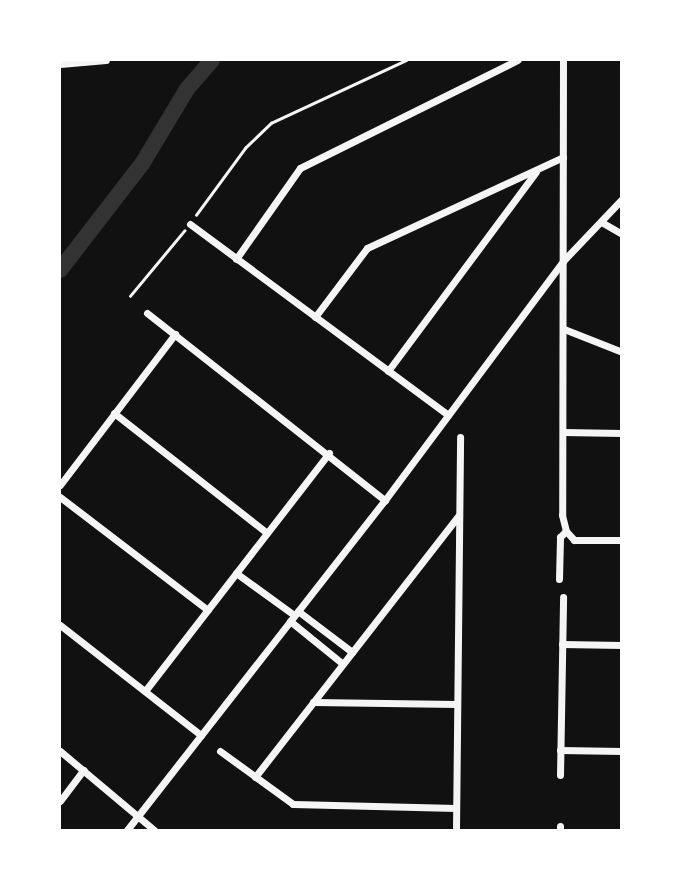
<!DOCTYPE html>
<style>
body{margin:0}
#map{position:relative;width:681px;height:890px;overflow:hidden;background:#111;font-family:Arial,sans-serif}
div>[style]{position:absolute}
.canal>*{height:16px;margin:-8px;padding:0 8px;transform-origin:8px;border-radius:8px;background:#333}
.path>*{height:2.5px;margin:-1.25px;padding:0 1.25px;transform-origin:1.25px;border-radius:1.25px;background:#f5f5f5}
.minor>*{height:7px;margin:-3.5px;padding:0 3.5px;transform-origin:3.5px;border-radius:3.5px;background:#f5f5f5}
span{translate:-50% -50%;white-space:nowrap;text-align:center;line-height:1.15;-webkit-text-stroke:7px #fff;paint-order:stroke}
.frame{position:absolute;inset:0;border:61px solid #fff;pointer-events:none}
</style>
<div id="map">
<div class="canal">
<div style="left:60px;top:270px;width:134px;rotate:-52.3deg"></div>
<div style="left:142px;top:164px;width:87px;rotate:-59deg"></div>
<div style="left:187px;top:89px;width:38px;rotate:-49deg"></div>
</div>
<div class="path">
<div style="left:196px;top:215px;width:83px;rotate:-53.8deg"></div>
<div style="left:245px;top:148px;width:36px;rotate:-44deg"></div>
<div style="left:271px;top:123px;width:149px;rotate:-25deg"></div>
<div style="left:130px;top:296px;width:85px;rotate:-50.3deg"></div>
</div>
<div class="minor">
<div style="left:563px;top:60px;width:455px;rotate:90.1deg"></div>
<div style="left:562px;top:515px;width:16px;rotate:76deg"></div>
<div style="left:566px;top:531px;width:12px;rotate:48deg"></div>
<div style="left:574px;top:540px;width:48px"></div>
<div style="left:60px;top:64px;width:46px;rotate:-5deg"></div>
<div style="left:603px;top:223px;width:22px;rotate:30deg"></div>
<div style="left:190px;top:224px;width:321px;rotate:36.5deg"></div>
<div style="left:236px;top:259px;width:111px;rotate:-54.9deg"></div>
<div style="left:300px;top:168px;width:243px;rotate:-26.4deg"></div>
<div style="left:147px;top:313px;width:303px;rotate:38.2deg"></div>
<div style="left:315px;top:317px;width:86px;rotate:-53deg"></div>
<div style="left:367px;top:248px;width:216px;rotate:-24.9deg"></div>
<div style="left:564px;top:329px;width:62px;rotate:21.6deg"></div>
<div style="left:388px;top:371px;width:248px;rotate:-53.4deg"></div>
<div style="left:114px;top:413px;width:194px;rotate:38.1deg"></div>
<div style="left:563px;top:432px;width:59px;rotate:1deg"></div>
<div style="left:60px;top:485px;width:190px;rotate:-52.7deg"></div>
<div style="left:60px;top:497px;width:186px;rotate:37.4deg"></div>
<div style="left:236px;top:573px;width:72px;rotate:35.9deg"></div>
<div style="left:559px;top:579px;width:42px;rotate:-88.6deg"></div>
<div style="left:560px;top:537px;width:8px;rotate:-45deg"></div>
<div style="left:298px;top:611px;width:68px;rotate:37.2deg"></div>
<div style="left:290px;top:621px;width:68px;rotate:39.1deg"></div>
<div style="left:60px;top:625px;width:179px;rotate:38deg"></div>
<div style="left:562px;top:644px;width:60px;rotate:1deg"></div>
<div style="left:145px;top:691px;width:301px;rotate:-52.3deg"></div>
<div style="left:313px;top:702px;width:144px;rotate:0.8deg"></div>
<div style="left:560px;top:750px;width:62px;rotate:0.9deg"></div>
<div style="left:60px;top:751px;width:123px;rotate:40deg"></div>
<div style="left:220px;top:751px;width:90px;rotate:36deg"></div>
<div style="left:293px;top:804px;width:163px;rotate:1.4deg"></div>
<div style="left:560px;top:775px;width:178px;rotate:-89deg"></div>
<div style="left:255px;top:777px;width:332px;rotate:-52.1deg"></div>
<div style="left:60px;top:801px;width:39px;rotate:-53deg"></div>
<div style="left:560px;top:826px;width:4px;rotate:90deg"></div>
<div style="left:127px;top:830px;width:419px;rotate:-52deg"></div>
<div style="left:385px;top:500px;width:298px;rotate:-53.3deg"></div>
<div style="left:563px;top:261px;width:86px;rotate:-46.4deg"></div>
<div style="left:456px;top:830px;width:393px;rotate:-89.4deg"></div>
</div>
<div class="frame"></div>
</div>
